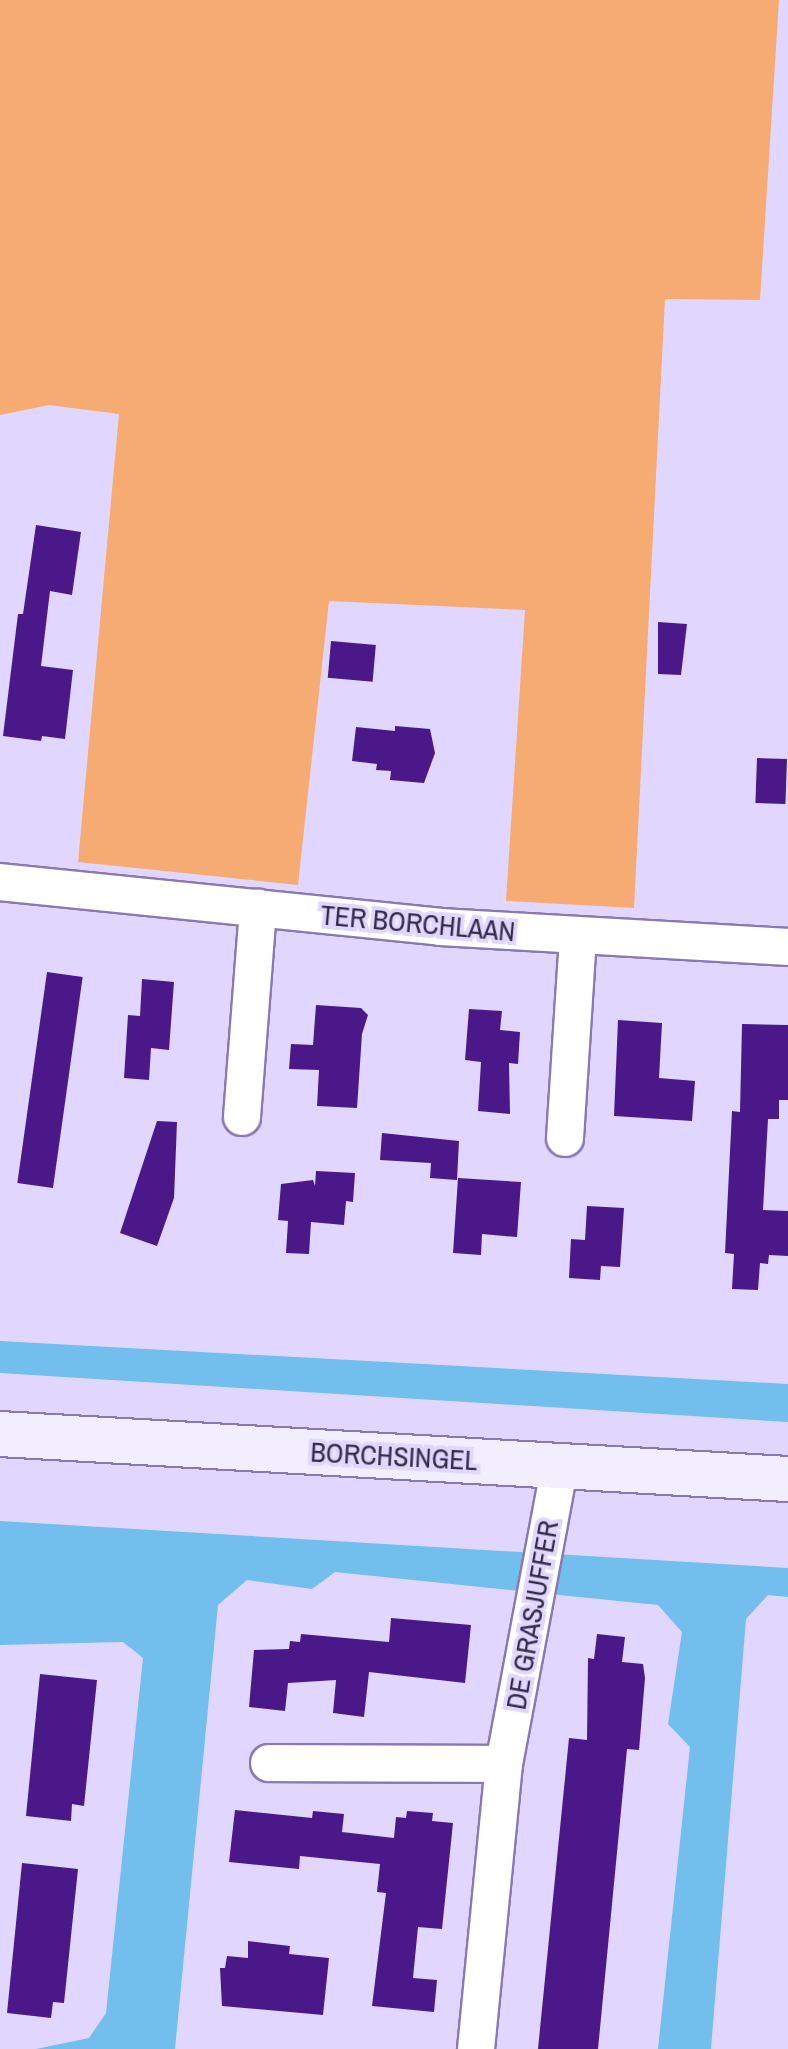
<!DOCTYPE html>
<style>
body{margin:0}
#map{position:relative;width:788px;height:2049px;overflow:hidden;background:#e1d7fe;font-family:"Archivo Narrow",sans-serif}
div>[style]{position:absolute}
.green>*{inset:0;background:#f6ab72}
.water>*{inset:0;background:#72beed}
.building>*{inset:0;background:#4b1889;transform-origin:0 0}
.roads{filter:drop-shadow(2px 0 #8a78b4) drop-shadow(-2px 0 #8a78b4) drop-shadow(0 2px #8a78b4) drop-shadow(0 -2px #8a78b4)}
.street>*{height:36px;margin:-18px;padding:0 18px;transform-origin:18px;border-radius:18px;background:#fff}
.secondary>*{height:44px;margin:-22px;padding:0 22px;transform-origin:22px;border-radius:22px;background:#f2eefd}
span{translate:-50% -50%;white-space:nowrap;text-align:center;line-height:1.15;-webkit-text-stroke:8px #e1d7fe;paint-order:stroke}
.street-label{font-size:28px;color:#332c45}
</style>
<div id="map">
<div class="green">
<div style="clip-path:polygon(0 0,779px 0,760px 300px,665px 299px,634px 908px,506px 901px,525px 610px,329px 601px,298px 885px,78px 862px,119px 414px,49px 405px,0 415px)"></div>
</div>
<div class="water">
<div style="clip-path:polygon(0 1341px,788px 1384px,788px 1422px,0 1373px)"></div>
<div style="clip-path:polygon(0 1521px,788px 1568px,788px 1597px,768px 1595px,746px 1619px,711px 2049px,658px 2049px,690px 1747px,668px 1724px,682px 1632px,658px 1605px,335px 1572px,312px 1589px,247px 1580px,218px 1605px,175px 2049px,36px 2049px,89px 2038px,106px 2013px,143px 1658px,123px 1642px,0 1645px)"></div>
</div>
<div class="building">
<div style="clip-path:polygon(36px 525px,81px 532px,72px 595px,50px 591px,41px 666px,73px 670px,65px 739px,42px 736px,41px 741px,3px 736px,18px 614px,23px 614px)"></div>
<div style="clip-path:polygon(658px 622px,687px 624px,681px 675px,658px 674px)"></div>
<div style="left:331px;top:641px;width:45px;height:37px;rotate:5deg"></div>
<div style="clip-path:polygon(395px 726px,430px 729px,435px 753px,424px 783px,390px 780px,391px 771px,376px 770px,377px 764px,352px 761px,356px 727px,395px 731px)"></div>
<div style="left:757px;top:758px;width:30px;height:45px;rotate:2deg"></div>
<div style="left:47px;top:972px;width:36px;height:213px;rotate:8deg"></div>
<div style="clip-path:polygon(142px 979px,174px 982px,169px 1050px,151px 1048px,149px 1080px,124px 1078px,128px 1015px,140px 1016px)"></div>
<div style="clip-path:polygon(316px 1005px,361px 1008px,368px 1015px,362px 1034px,357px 1108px,317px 1106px,319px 1070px,289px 1069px,291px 1044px,313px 1045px)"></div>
<div style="clip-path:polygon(469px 1009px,502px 1011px,500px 1030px,520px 1032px,518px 1064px,509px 1063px,510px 1114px,478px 1111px,481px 1062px,465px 1060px)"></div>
<div style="clip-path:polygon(618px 1020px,662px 1023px,659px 1078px,695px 1081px,692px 1121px,614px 1116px)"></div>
<div style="clip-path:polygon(742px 1024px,788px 1025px,788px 1100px,779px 1100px,779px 1119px,768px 1119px,763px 1210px,788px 1211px,788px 1256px,769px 1255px,768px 1264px,760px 1263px,758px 1290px,732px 1289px,734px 1254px,725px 1253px,732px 1111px,740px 1112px)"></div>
<div style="clip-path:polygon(157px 1121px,177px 1122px,174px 1198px,157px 1246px,120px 1233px)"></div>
<div style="clip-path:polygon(382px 1133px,459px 1141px,457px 1180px,430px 1178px,431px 1163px,380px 1160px)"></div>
<div style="clip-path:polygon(316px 1171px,355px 1173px,353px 1202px,346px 1201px,344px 1225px,311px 1222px,309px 1254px,286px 1253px,288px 1221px,278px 1220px,281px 1184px,313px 1180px,315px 1186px)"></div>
<div style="clip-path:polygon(458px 1178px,521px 1182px,517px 1237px,482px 1234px,481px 1255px,453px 1253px)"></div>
<div style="clip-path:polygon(587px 1206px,624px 1208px,620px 1267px,601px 1266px,600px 1280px,569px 1278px,571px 1239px,585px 1240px)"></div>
<div style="clip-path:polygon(391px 1618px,471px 1625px,465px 1683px,369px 1672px,364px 1717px,333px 1713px,336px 1680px,288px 1683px,285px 1711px,249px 1707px,254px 1650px,289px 1649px,290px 1641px,300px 1642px,301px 1634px,389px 1642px)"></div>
<div style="clip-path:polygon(597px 1634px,625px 1637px,622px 1662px,643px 1664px,645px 1678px,639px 1750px,627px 1749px,598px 2049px,538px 2049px,569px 1738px,587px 1740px,588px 1658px,594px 1659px)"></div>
<div style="clip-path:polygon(40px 1674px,97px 1680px,84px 1806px,72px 1804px,71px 1821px,26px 1816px)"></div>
<div style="clip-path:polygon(235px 1810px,312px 1818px,313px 1811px,344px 1814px,342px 1832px,394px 1838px,396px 1817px,406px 1818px,407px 1811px,433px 1813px,432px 1821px,453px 1823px,442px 1929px,418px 1927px,413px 1978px,437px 1980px,434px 2012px,372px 2006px,386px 1893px,377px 1892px,380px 1864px,300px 1856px,299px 1869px,229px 1862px)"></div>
<div style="clip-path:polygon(22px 1863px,78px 1869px,64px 2003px,53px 2002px,51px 2018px,7px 2013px)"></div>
<div style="clip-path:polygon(248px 1941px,290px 1946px,289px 1954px,329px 1958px,323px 2015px,222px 2006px,220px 1968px,225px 1968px,227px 1956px,248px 1958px)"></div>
</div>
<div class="roads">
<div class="street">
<div style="left:0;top:882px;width:443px;rotate:5.8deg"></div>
<div style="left:441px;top:927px;width:348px;rotate:3.3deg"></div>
<div style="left:242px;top:1117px;width:210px;rotate:-85.6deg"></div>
<div style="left:565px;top:1138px;width:202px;rotate:-86.3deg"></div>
<div style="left:269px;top:1763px;width:235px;rotate:0.2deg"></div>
<div style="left:476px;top:2049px;width:286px;rotate:-84.4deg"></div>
<div style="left:504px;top:1764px;width:303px;rotate:-79.4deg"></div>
</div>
<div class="secondary">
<div style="left:0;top:1434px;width:789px;rotate:3.27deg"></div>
</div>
</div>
<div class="street-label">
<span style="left:418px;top:923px;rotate:5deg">TER BORCHLAAN</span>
<span style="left:394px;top:1456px;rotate:3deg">BORCHSINGEL</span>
<span style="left:532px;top:1615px;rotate:-80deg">DE GRASJUFFER</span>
</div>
</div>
